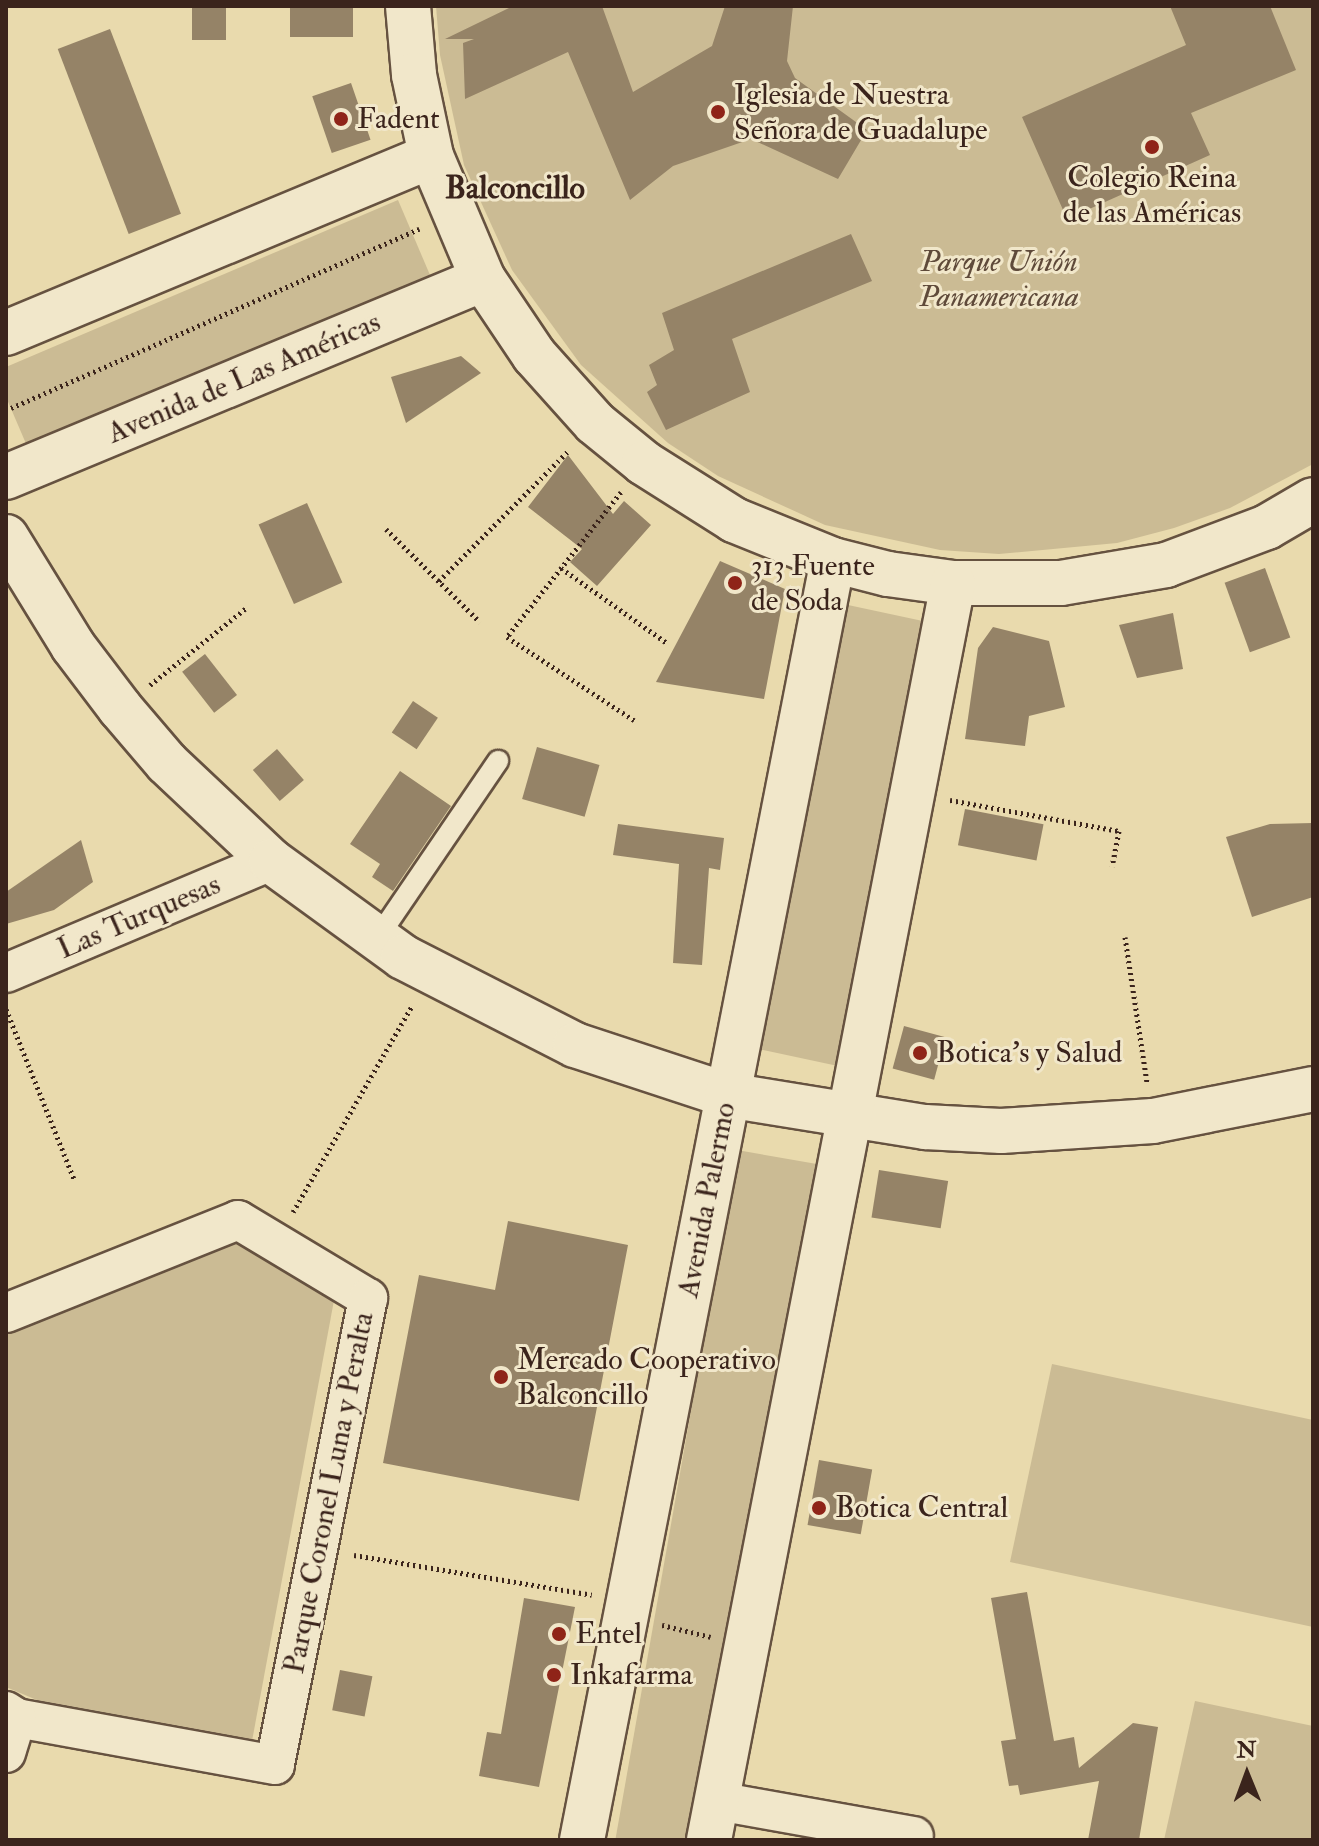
<!DOCTYPE html>
<meta charset="utf-8">
<style>
body{margin:0}
#map{position:relative;width:1319px;height:1846px;overflow:hidden;background:#e9daad;font-family:"IM FELL Double Pica",serif}
div>[style]{position:absolute}
.green>*{inset:0;background:#cbbb94;transform-origin:0 0}
.building>*{inset:0;background:#958367;transform-origin:0 0}
.path>*{height:5px;margin-top:-2.5px;transform-origin:0;background:repeating-linear-gradient(90deg,#3b241c 0 2px,transparent 0 6px)}
.roads{filter:drop-shadow(2px 0 #665240) drop-shadow(-2px 0 #665240) drop-shadow(0 2px #665240) drop-shadow(0 -2px #665240)}
.lane>*{height:20px;margin:-10px;padding:0 10px;transform-origin:10px;border-radius:10px;background:#f1e7ca}
.street>*{height:38px;margin:-19px;padding:0 19px;transform-origin:19px;border-radius:19px;background:#f1e7ca}
.secondary>*{height:44px;margin:-22px;padding:0 22px;transform-origin:22px;border-radius:22px;background:#f1e7ca}
.dots>*{width:22px;height:22px;translate:-50% -50%;box-sizing:border-box;border:4px solid #f1e7ca;border-radius:50%}
span{translate:-50% -50%;white-space:nowrap;text-align:center;line-height:1.15;-webkit-text-stroke:6px #f1e7ca;paint-order:stroke}
.poi-label{font-size:30px;color:#3b241c}
.left{translate:0 -50%;text-align:left}
.park-label{font-size:30px;color:#5f4a3a;font-style:italic}
.street-label{font-size:30px;color:#3b241c}
.neighbourhood-label{font-size:32px;color:#3b241c;font-weight:700}
.frame{position:absolute;inset:0;border:8px solid #3b241c;pointer-events:none}
.north{position:absolute;left:1207px;top:1734px;width:80px;height:80px;-webkit-text-stroke:6px #f1e7ca;paint-order:stroke;rotate:359deg;font-size:22px;font-weight:700;line-height:32px;text-align:center;color:#3b241c}
.north::after{content:'';display:block;margin:auto;width:28px;height:36px;background:#3b241c;clip-path:polygon(50% 0,100% 100%,50% 72%,0 100%)}
</style>
<div id="map">
<div class="green">
<div style="clip-path:polygon(436px 6px,1313px 6px,1313px 464px,1230px 508px,1174px 528px,1117px 543px,999px 554px,940px 550px,825px 525px,718px 476px,668px 443px,581px 365px,512px 270px,464px 165px,440px 55px)"></div>
<div style="clip-path:polygon(398px 200px,430px 275px,27px 446px,6px 397px,6px 367px)"></div>
<div style="left:848px;top:605px;width:86px;height:453px;rotate:12deg"></div>
<div style="left:737px;top:1150px;width:84px;height:702px;rotate:10deg"></div>
<div style="clip-path:polygon(234px 1238px,335px 1295px,252px 1741px,44px 1703px,6px 1687px,6px 1331px)"></div>
<div style="clip-path:polygon(1052px 1364px,1313px 1420px,1313px 1627px,1010px 1562px)"></div>
<div style="clip-path:polygon(1195px 1701px,1313px 1726px,1313px 1840px,1164px 1840px)"></div>
</div>
<div class="building">
<div style="left:192px;top:6px;width:34px;height:34px"></div>
<div style="left:290px;top:6px;width:63px;height:31px"></div>
<div style="clip-path:polygon(513px 6px,602px 6px,633px 92px,712px 46px,725px 6px,793px 6px,787px 61px,795px 78px,867px 130px,838px 179px,751px 139px,673px 166px,630px 200px,568px 52px,465px 99px,463px 43px,474px 39px,445px 39px)"></div>
<div style="clip-path:polygon(1170px 6px,1270px 6px,1296px 70px,1191px 113px,1210px 155px,1067px 219px,1022px 117px,1186px 45px)"></div>
<div style="left:110px;top:29px;width:198px;height:56px;rotate:69deg"></div>
<div style="left:351px;top:83px;width:60px;height:41px;rotate:71deg"></div>
<div style="clip-path:polygon(851px 234px,872px 281px,732px 339px,750px 392px,666px 430px,647px 392px,657px 385px,649px 365px,674px 350px,662px 313px)"></div>
<div style="clip-path:polygon(461px 356px,481px 373px,406px 423px,391px 377px)"></div>
<div style="clip-path:polygon(568px 455px,613px 514px,624px 501px,651px 525px,597px 586px,570px 562px,582px 549px,528px 507px)"></div>
<div style="left:307px;top:503px;width:87px;height:53px;rotate:66deg"></div>
<div style="clip-path:polygon(720px 561px,785px 589px,764px 699px,656px 682px)"></div>
<div style="left:1265px;top:568px;width:74px;height:43px;rotate:70deg"></div>
<div style="clip-path:polygon(1173px 613px,1183px 669px,1137px 678px,1119px 625px)"></div>
<div style="clip-path:polygon(993px 627px,1049px 641px,1065px 707px,1029px 716px,1025px 746px,965px 739px,978px 648px)"></div>
<div style="left:205px;top:654px;width:52px;height:29px;rotate:52deg"></div>
<div style="left:413px;top:701px;width:30px;height:38px;rotate:34deg"></div>
<div style="left:537px;top:747px;width:65px;height:54px;rotate:16deg"></div>
<div style="left:277px;top:749px;width:41px;height:32px;rotate:49deg"></div>
<div style="clip-path:polygon(400px 771px,451px 806px,393px 891px,372px 877px,380px 864px,350px 844px)"></div>
<div style="left:965px;top:809px;width:80px;height:37px;rotate:11deg"></div>
<div style="clip-path:polygon(1313px 823px,1313px 897px,1252px 917px,1226px 837px,1270px 824px)"></div>
<div style="clip-path:polygon(618px 824px,724px 838px,720px 870px,709px 868px,702px 965px,673px 963px,679px 864px,613px 855px)"></div>
<div style="clip-path:polygon(81px 840px,93px 882px,54px 910px,6px 924px,6px 892px)"></div>
<div style="left:904px;top:1026px;width:43px;height:44px;rotate:15deg"></div>
<div style="left:879px;top:1170px;width:70px;height:48px;rotate:9deg"></div>
<div style="clip-path:polygon(508px 1221px,628px 1245px,579px 1501px,383px 1463px,419px 1275px,495px 1290px)"></div>
<div style="left:819px;top:1460px;width:54px;height:66px;rotate:10deg"></div>
<div style="clip-path:polygon(1027px 1592px,1054px 1741px,1074px 1737px,1079px 1768px,1133px 1723px,1158px 1727px,1139px 1840px,1088px 1840px,1099px 1781px,1020px 1795px,1018px 1785px,1009px 1786px,1001px 1741px,1016px 1739px,991px 1598px)"></div>
<div style="clip-path:polygon(524px 1598px,575px 1607px,539px 1787px,479px 1776px,487px 1732px,501px 1734px)"></div>
<div style="left:340px;top:1670px;width:33px;height:41px;rotate:11deg"></div>
</div>
<div class="path">
<div style="left:11px;top:408px;width:446px;rotate:-23.7deg"></div>
<div style="left:621px;top:492px;width:184px;rotate:128.2deg"></div>
<div style="left:507px;top:637px;width:152px;rotate:33.2deg"></div>
<div style="left:386px;top:529px;width:132px;rotate:44.7deg"></div>
<div style="left:561px;top:568px;width:130px;rotate:35.3deg"></div>
<div style="left:439px;top:581px;width:183px;rotate:-45.2deg"></div>
<div style="left:150px;top:685px;width:123px;rotate:-38.7deg"></div>
<div style="left:950px;top:800px;width:172px;rotate:10.4deg"></div>
<div style="left:1119px;top:831px;width:36px;rotate:101deg"></div>
<div style="left:1125px;top:937px;width:148px;rotate:81.4deg"></div>
<div style="left:6px;top:1009px;width:183px;rotate:68.2deg"></div>
<div style="left:293px;top:1212px;width:238px;rotate:-60deg"></div>
<div style="left:354px;top:1555px;width:241px;rotate:9.5deg"></div>
<div style="left:662px;top:1625px;width:50px;rotate:13.8deg"></div>
</div>
<div class="roads">
<div class="lane">
<div style="left:376px;top:940px;width:217px;rotate:-55.7deg"></div>
</div>
<div class="street">
<div style="left:6px;top:973px;width:288px;rotate:-22.9deg"></div>
<div style="left:6px;top:1313px;width:250px;rotate:-21.8deg"></div>
<div style="left:238px;top:1220px;width:152px;rotate:31deg"></div>
<div style="left:368px;top:1298px;width:476px;rotate:101.3deg"></div>
<div style="left:275px;top:1765px;width:262px;rotate:-169.7deg"></div>
<div style="left:17px;top:1718px;width:13px;rotate:-148deg"></div>
<div style="left:6px;top:1753px;width:37px;rotate:-73deg"></div>
<div style="left:717px;top:1801px;width:200px;rotate:10.1deg"></div>
</div>
<div class="secondary">
<div style="left:408px;top:6px;width:69px;rotate:85deg"></div>
<div style="left:414px;top:75px;width:83px;rotate:78.1deg"></div>
<div style="left:431px;top:156px;width:134px;rotate:67.1deg"></div>
<div style="left:483px;top:279px;width:92px;rotate:56.1deg"></div>
<div style="left:534px;top:355px;width:91px;rotate:48.1deg"></div>
<div style="left:595px;top:423px;width:63px;rotate:39.2deg"></div>
<div style="left:644px;top:463px;width:107px;rotate:32.3deg"></div>
<div style="left:734px;top:520px;width:107px;rotate:22deg"></div>
<div style="left:833px;top:560px;width:57px;rotate:14.3deg"></div>
<div style="left:888px;top:574px;width:66px;rotate:7.9deg"></div>
<div style="left:953px;top:583px;width:108px"></div>
<div style="left:1061px;top:583px;width:107px;rotate:-9.7deg"></div>
<div style="left:1166px;top:565px;width:108px;rotate:-20.6deg"></div>
<div style="left:1267px;top:527px;width:53px;rotate:-30.4deg"></div>
<div style="left:6px;top:333px;width:460px;rotate:-22.6deg"></div>
<div style="left:6px;top:477px;width:516px;rotate:-22.54deg"></div>
<div style="left:6px;top:537px;width:128px;rotate:58.4deg"></div>
<div style="left:73px;top:646px;width:78px;rotate:52.8deg"></div>
<div style="left:120px;top:708px;width:72px;rotate:49.5deg"></div>
<div style="left:167px;top:763px;width:143px;rotate:43.3deg"></div>
<div style="left:271px;top:861px;width:163px;rotate:36deg"></div>
<div style="left:403px;top:957px;width:193px;rotate:27.1deg"></div>
<div style="left:575px;top:1045px;width:160px;rotate:18.2deg"></div>
<div style="left:727px;top:1095px;width:201px;rotate:9.2deg"></div>
<div style="left:925px;top:1127px;width:76px;rotate:3deg"></div>
<div style="left:1001px;top:1131px;width:152px;rotate:-3.8deg"></div>
<div style="left:1153px;top:1121px;width:163px;rotate:-11.3deg"></div>
<div style="left:582px;top:1840px;width:1304px;rotate:-78.91deg"></div>
<div style="left:709px;top:1840px;width:1280px;rotate:-79.01deg"></div>
</div>
</div>
<div class="dots">
<div style="left:718px;top:112px;background:#8f2418"></div>
<div style="left:341px;top:119px;background:#8f2418"></div>
<div style="left:1152px;top:147px;background:#8f2418"></div>
<div style="left:735px;top:583px;background:#8f2418"></div>
<div style="left:920px;top:1053px;background:#8f2418"></div>
<div style="left:501px;top:1377px;background:#8f2418"></div>
<div style="left:819px;top:1508px;background:#8f2418"></div>
<div style="left:559px;top:1634px;background:#8f2418"></div>
<div style="left:554px;top:1675px;background:#8f2418"></div>
</div>
<div class="poi-label">
<span class="left" style="left:734px;top:112px">Iglesia de Nuestra<br>Señora de Guadalupe</span>
<span class="left" style="left:357px;top:119px">Fadent</span>
<span style="left:1152px;top:195px">Colegio Reina<br>de las Américas</span>
<span class="left" style="left:751px;top:583px">313 Fuente<br>de Soda</span>
<span class="left" style="left:936px;top:1053px">Botica's y Salud</span>
<span class="left" style="left:517px;top:1377px">Mercado Cooperativo<br>Balconcillo</span>
<span class="left" style="left:835px;top:1508px">Botica Central</span>
<span class="left" style="left:575px;top:1634px">Entel</span>
<span class="left" style="left:570px;top:1675px">Inkafarma</span>
</div>
<div class="park-label">
<span style="left:999px;top:279px">Parque Unión<br>Panamericana</span>
</div>
<div class="street-label">
<span style="left:244px;top:378px;rotate:-23deg">Avenida de Las Américas</span>
<span style="left:139px;top:917px;rotate:-23deg">Las Turquesas</span>
<span style="left:707px;top:1200px;rotate:-79deg">Avenida Palermo</span>
<span style="left:329px;top:1493px;rotate:-79deg">Parque Coronel Luna y Peralta</span>
</div>
<div class="neighbourhood-label">
<span style="left:515px;top:188px">Balconcillo</span>
</div>
<div class="frame"></div>
<div class="north">N</div>
</div>
